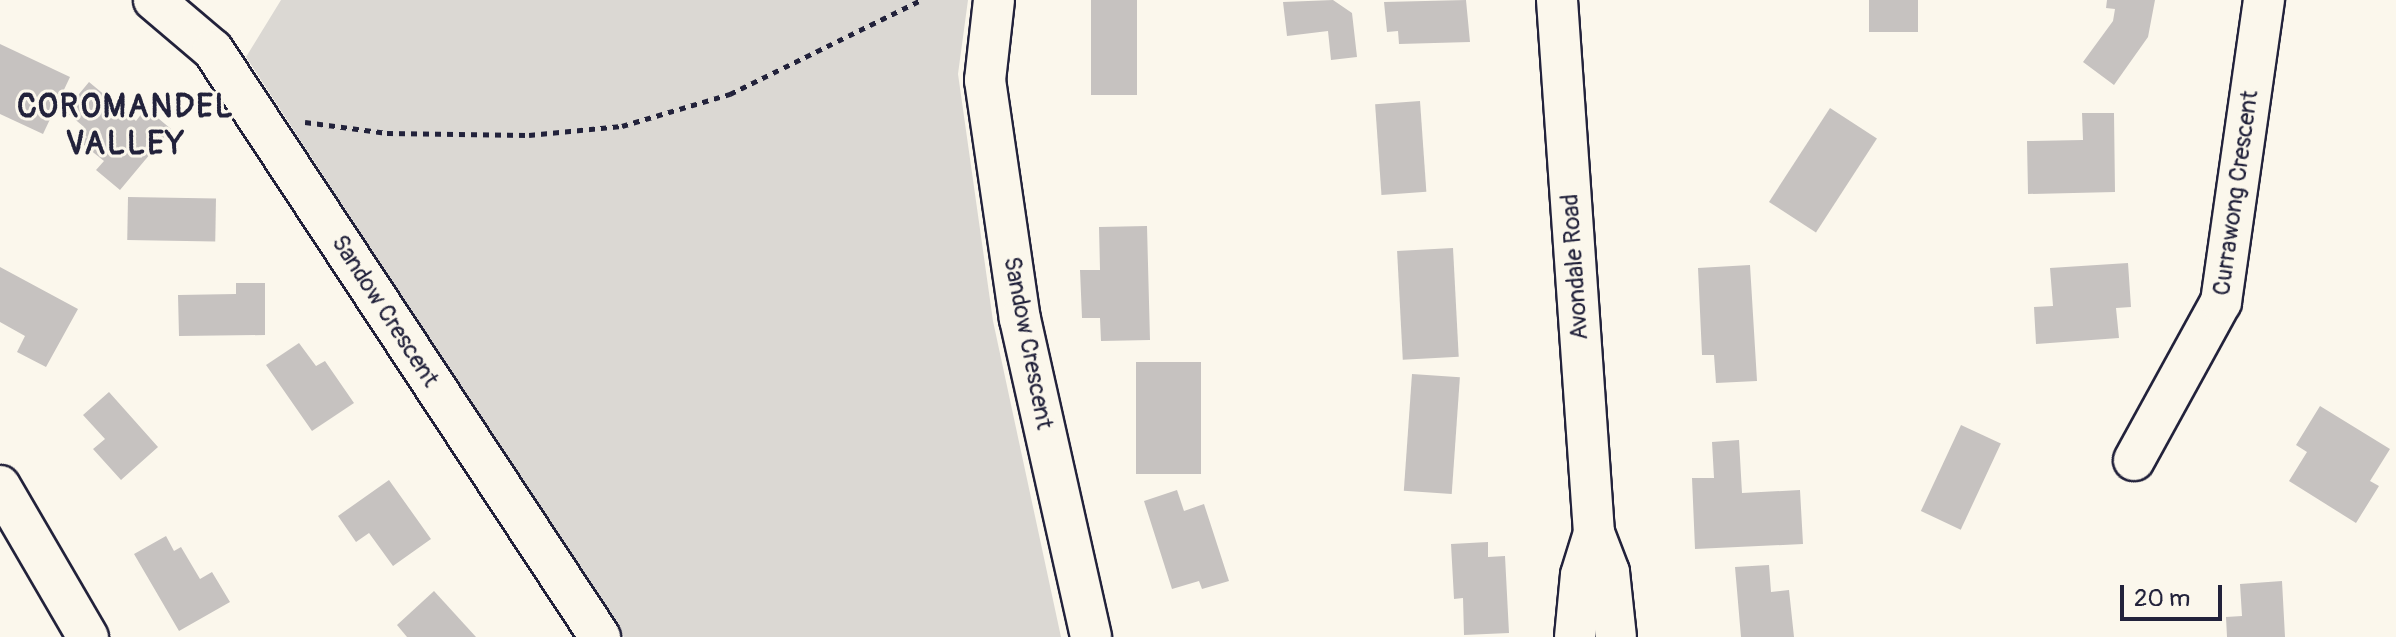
<!DOCTYPE html>
<style>
body{margin:0}
#map{position:relative;width:2396px;height:637px;overflow:hidden;background:#fbf7ec;font-family:Pangolin,sans-serif}
div>[style]{position:absolute}
.green>*{inset:0;background:#dbd8d3}
.building>*{inset:0;background:#c6c2c0;transform-origin:0 0}
.path>*{height:5px;margin-top:-2.5px;transform-origin:0;background:repeating-linear-gradient(90deg,#22223b 0 6px,transparent 0 12px)}
.roads{filter:drop-shadow(2px 0 #22223b) drop-shadow(-2px 0 #22223b) drop-shadow(0 2px #22223b) drop-shadow(0 -2px #22223b)}
.minor>*{height:40px;margin:-20px;padding:0 20px;transform-origin:20px;border-radius:20px;background:#fbf7ec}
span{translate:-50% -50%;white-space:nowrap;text-align:center;line-height:1.15;-webkit-text-stroke:6px #fbf7ec;paint-order:stroke}
.street-label{font-size:24px;color:#22223b}
.district-label{font-size:32px;color:#22223b;font-weight:700;letter-spacing:2px}
.scale{position:absolute;left:2120px;top:585px;width:102px;height:36px;box-sizing:border-box;border:4px solid #22223b;border-top:0;padding-left:10px;font-size:24px;line-height:28px;white-space:nowrap;color:#22223b;-webkit-text-stroke:6px #fbf7ec;paint-order:stroke}
</style>
<div id="map">
<div class="green">
<div style="clip-path:polygon(281px 0,968px 0,958px 74px,993px 321px,1061px 637px,624px 637px,246px 57px)"></div>
</div>
<div class="building">
<div style="left:1091px;top:0;width:46px;height:95px"></div>
<div style="clip-path:polygon(1333px 0,1352px 13px,1357px 57px,1331px 60px,1328px 31px,1287px 36px,1283px 2px)"></div>
<div style="clip-path:polygon(1466px 0,1470px 42px,1399px 44px,1398px 31px,1387px 32px,1384px 2px)"></div>
<div style="left:1869px;top:0;width:49px;height:32px"></div>
<div style="clip-path:polygon(2107px 0,2155px 0,2148px 37px,2114px 85px,2083px 62px,2113px 21px,2115px 9px,2106px 8px)"></div>
<div style="clip-path:polygon(0 44px,70px 77px,43px 134px,0 114px)"></div>
<div style="clip-path:polygon(89px 82px,136px 121px,146px 108px,171px 129px,120px 190px,96px 170px,104px 161px,74px 137px,84px 127px,65px 111px)"></div>
<div style="left:1420px;top:101px;width:91px;height:45px;rotate:86deg"></div>
<div style="left:1830px;top:108px;width:56px;height:112px;rotate:33deg"></div>
<div style="clip-path:polygon(2082px 113px,2114px 113px,2115px 192px,2028px 194px,2027px 141px,2083px 140px)"></div>
<div style="left:128px;top:197px;width:88px;height:43px;rotate:1deg"></div>
<div style="clip-path:polygon(1147px 226px,1150px 340px,1101px 341px,1100px 318px,1082px 318px,1080px 270px,1100px 270px,1099px 227px)"></div>
<div style="left:1453px;top:248px;width:109px;height:56px;rotate:87deg"></div>
<div style="clip-path:polygon(2128px 263px,2131px 307px,2116px 308px,2119px 338px,2036px 344px,2034px 307px,2053px 306px,2050px 268px)"></div>
<div style="clip-path:polygon(1750px 265px,1757px 381px,1716px 383px,1714px 355px,1702px 355px,1698px 268px)"></div>
<div style="clip-path:polygon(0 267px,78px 309px,46px 367px,17px 352px,25px 336px,0 322px)"></div>
<div style="clip-path:polygon(236px 283px,265px 283px,265px 335px,179px 336px,178px 295px,236px 294px)"></div>
<div style="clip-path:polygon(299px 343px,316px 366px,325px 361px,354px 403px,312px 431px,266px 365px)"></div>
<div style="left:1136px;top:362px;width:65px;height:112px"></div>
<div style="left:1412px;top:374px;width:48px;height:117px;rotate:4deg"></div>
<div style="clip-path:polygon(109px 392px,158px 447px,121px 480px,93px 449px,105px 439px,83px 415px)"></div>
<div style="clip-path:polygon(2320px 406px,2390px 449px,2370px 481px,2379px 486px,2356px 523px,2289px 481px,2307px 452px,2296px 445px)"></div>
<div style="left:1961px;top:425px;width:44px;height:95px;rotate:25deg"></div>
<div style="clip-path:polygon(1739px 440px,1742px 493px,1800px 490px,1803px 544px,1695px 549px,1692px 478px,1714px 478px,1712px 442px)"></div>
<div style="clip-path:polygon(389px 480px,431px 539px,393px 566px,369px 533px,356px 542px,338px 516px)"></div>
<div style="clip-path:polygon(1177px 490px,1184px 511px,1204px 504px,1229px 581px,1202px 589px,1199px 581px,1172px 589px,1144px 501px)"></div>
<div style="clip-path:polygon(166px 536px,174px 551px,181px 547px,200px 579px,212px 572px,230px 602px,179px 631px,134px 554px)"></div>
<div style="clip-path:polygon(1488px 542px,1488px 557px,1505px 556px,1509px 633px,1464px 635px,1463px 598px,1454px 599px,1451px 544px)"></div>
<div style="clip-path:polygon(1769px 565px,1771px 592px,1789px 590px,1794px 637px,1741px 637px,1735px 567px)"></div>
<div style="clip-path:polygon(2282px 581px,2285px 637px,2227px 637px,2226px 617px,2242px 616px,2240px 584px)"></div>
<div style="clip-path:polygon(434px 591px,476px 637px,407px 637px,397px 625px)"></div>
</div>
<div class="path">
<div style="left:305px;top:122px;width:83px;rotate:7.6deg"></div>
<div style="left:387px;top:133px;width:142px;rotate:0.8deg"></div>
<div style="left:529px;top:135px;width:93px;rotate:-5.5deg"></div>
<div style="left:622px;top:126px;width:113px;rotate:-16.5deg"></div>
<div style="left:730px;top:94px;width:213px;rotate:-26.2deg"></div>
</div>
<div class="roads">
<div class="minor">
<div style="left:154px;top:0;width:77px;rotate:40.3deg"></div>
<div style="left:213px;top:50px;width:703px;rotate:56.6deg"></div>
<div style="left:994px;top:0;width:81px;rotate:96.4deg"></div>
<div style="left:985px;top:80px;width:242px;rotate:81.7deg"></div>
<div style="left:1020px;top:319px;width:326px;rotate:77.4deg"></div>
<div style="left:1557px;top:0;width:534px;rotate:86.03deg"></div>
<div style="left:1594px;top:533px;width:42px;rotate:69deg"></div>
<div style="left:1609px;top:572px;width:65px;rotate:83.9deg"></div>
<div style="left:2134px;top:460px;width:180px;rotate:-61.2deg"></div>
<div style="left:2221px;top:302px;width:305px;rotate:-81.9deg"></div>
<div style="left:0;top:486px;width:175px;rotate:59.8deg"></div>
<div style="left:1575px;top:637px;width:62px;rotate:-84.5deg"></div>
<div style="left:1581px;top:575px;width:44px;rotate:-72.8deg"></div>
</div>
</div>
<div class="street-label">
<span style="left:2236px;top:193px;rotate:-82deg">Currawong Crescent</span>
<span style="left:1575px;top:267px;rotate:-94deg">Avondale Road</span>
<span style="left:385px;top:311px;rotate:57deg">Sandow Crescent</span>
<span style="left:1028px;top:343px;rotate:79deg">Sandow Crescent</span>
</div>
<div class="district-label">
<span style="left:126px;top:126px">COROMANDEL<br>VALLEY</span>
</div>
<div class="scale">20 m</div>
</div>
